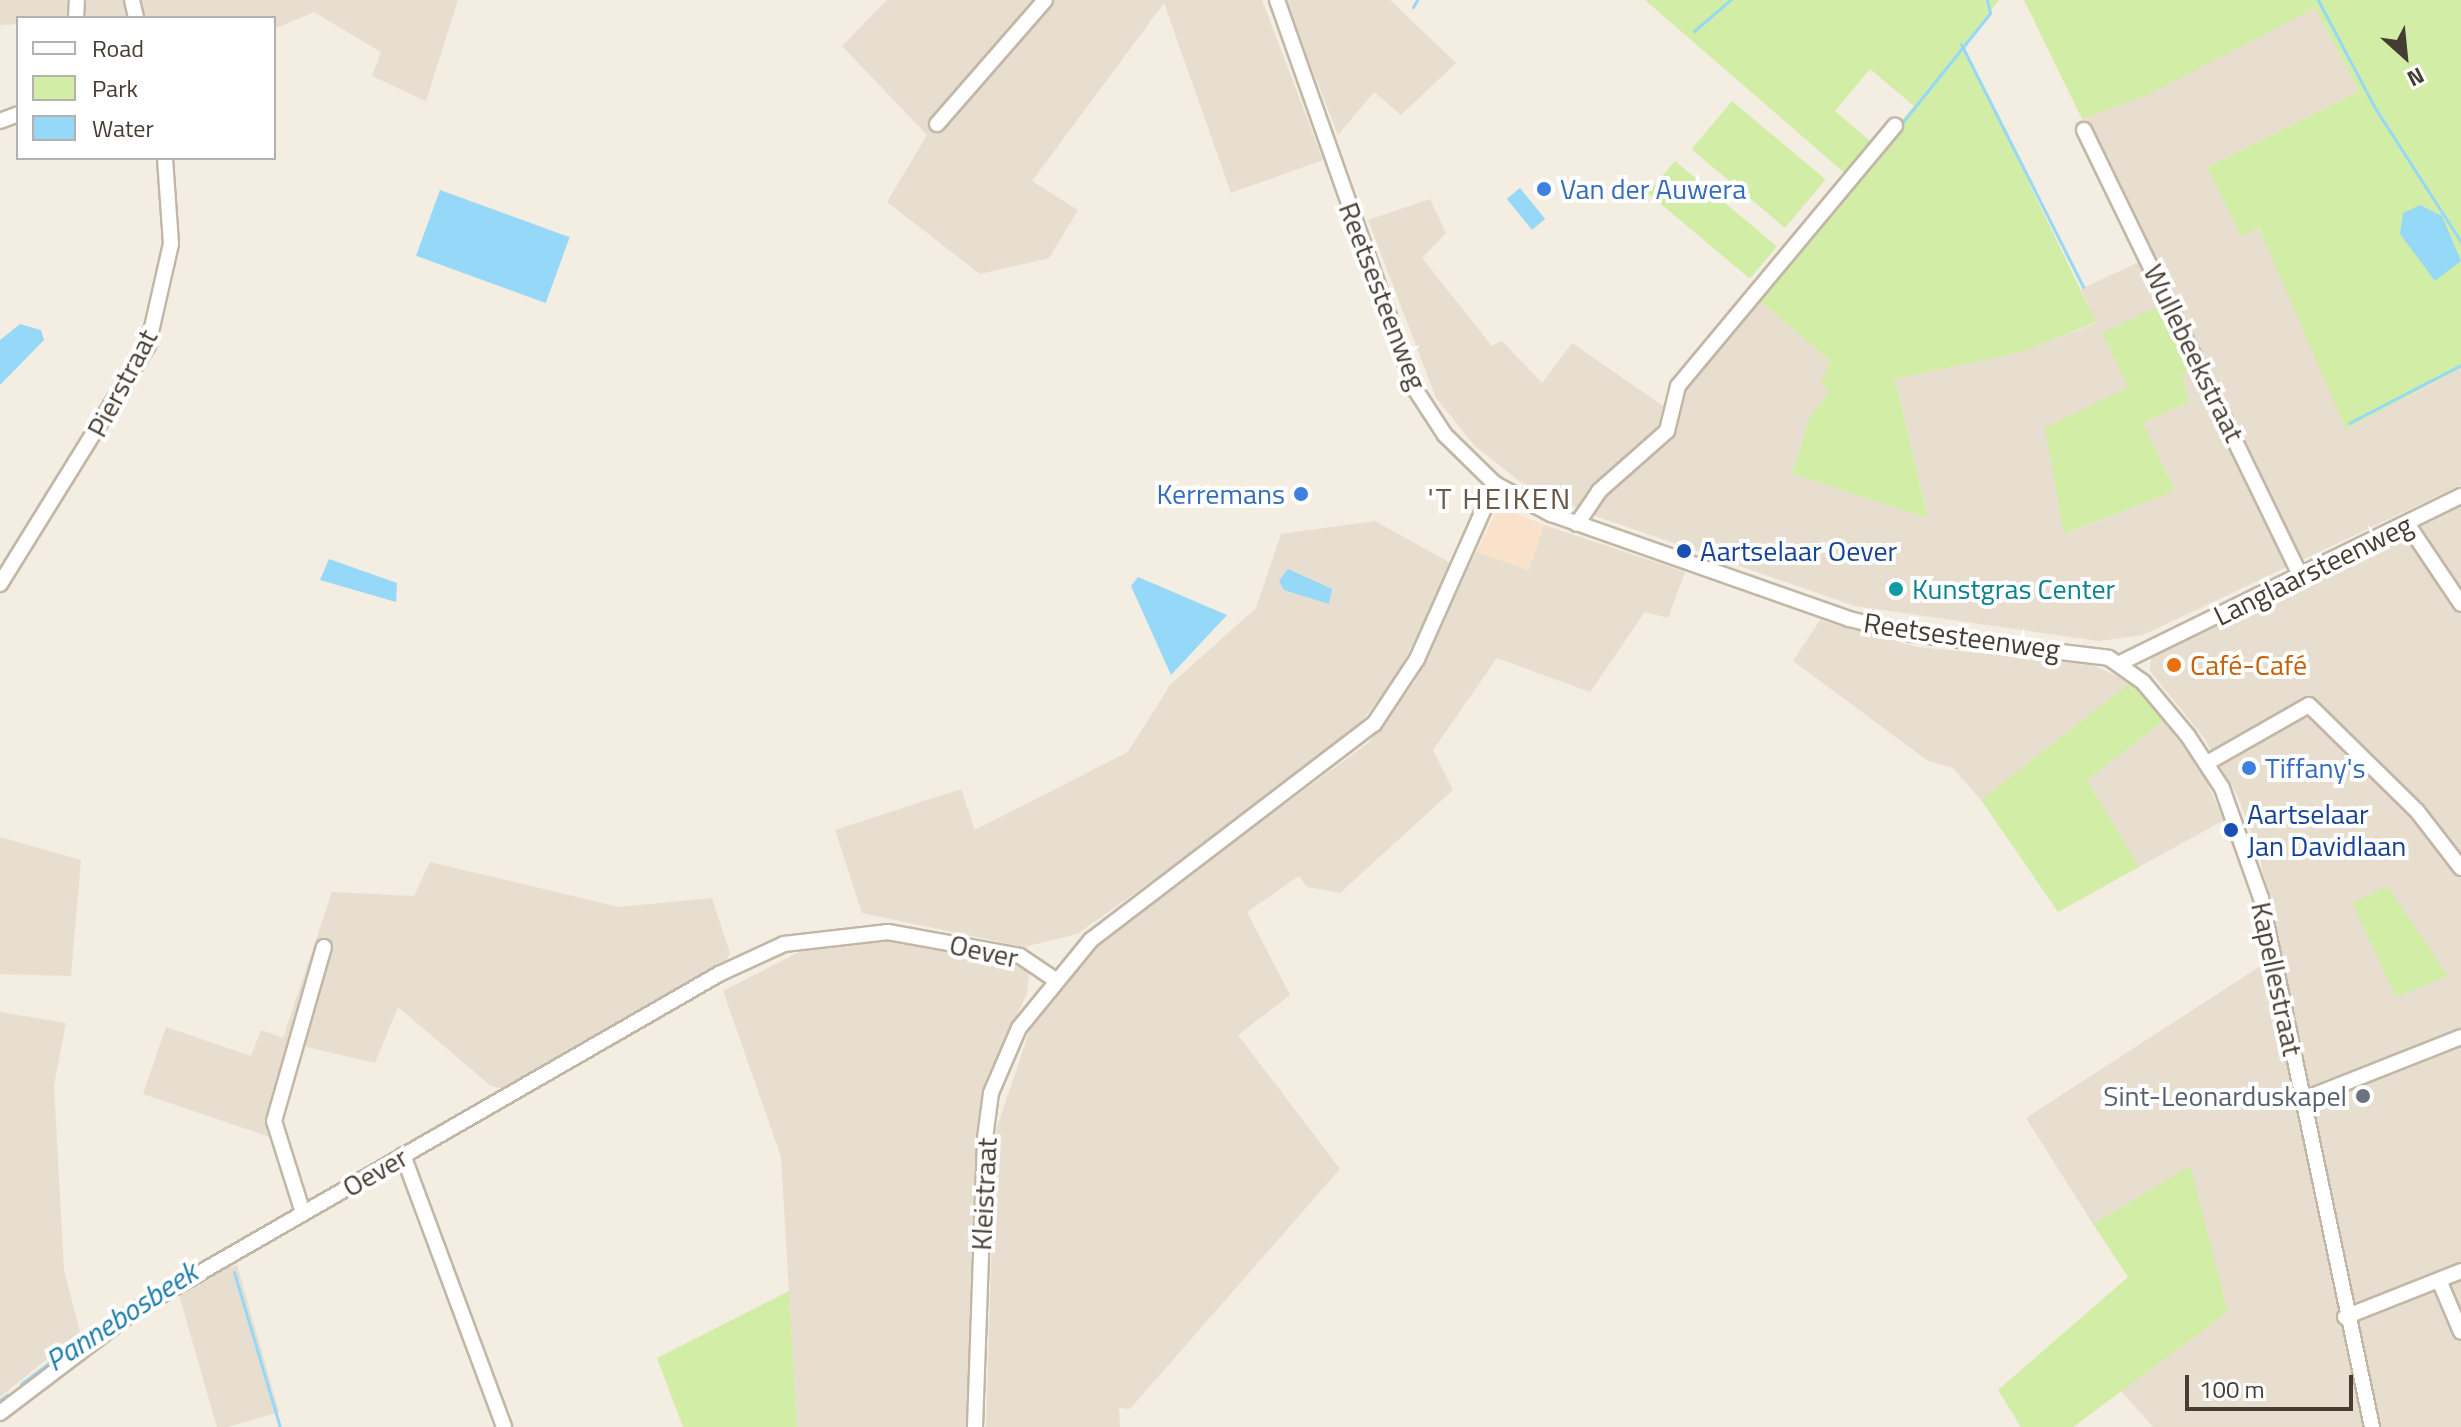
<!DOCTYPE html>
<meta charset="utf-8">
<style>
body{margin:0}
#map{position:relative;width:2461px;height:1427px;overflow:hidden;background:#f3ede2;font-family:"Titillium Web",sans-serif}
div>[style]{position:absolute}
.residential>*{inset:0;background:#e8decf;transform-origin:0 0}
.commercial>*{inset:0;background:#f9e1ca}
.green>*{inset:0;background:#d2eda5;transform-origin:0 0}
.water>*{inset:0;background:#96d8f8;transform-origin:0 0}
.stream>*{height:3px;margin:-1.5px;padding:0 1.5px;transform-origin:1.5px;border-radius:1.5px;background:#96d8f8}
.roads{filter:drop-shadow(2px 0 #c2b7a7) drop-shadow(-2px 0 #c2b7a7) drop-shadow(0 2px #c2b7a7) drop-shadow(0 -2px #c2b7a7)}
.minor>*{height:14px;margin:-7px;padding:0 7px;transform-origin:7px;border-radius:7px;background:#fff}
.dots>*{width:22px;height:22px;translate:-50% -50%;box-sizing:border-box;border:4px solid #fff;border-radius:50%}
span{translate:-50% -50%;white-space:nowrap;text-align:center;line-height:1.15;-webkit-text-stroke:8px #fff;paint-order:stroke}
.shop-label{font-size:28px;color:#366cbe}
.left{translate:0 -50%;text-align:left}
.right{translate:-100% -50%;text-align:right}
.street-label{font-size:28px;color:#453c32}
.transit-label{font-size:28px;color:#164399}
.culture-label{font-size:28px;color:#0d838f}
.food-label{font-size:28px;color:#c56008}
.worship-label{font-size:28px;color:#5b616d}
.neighbourhood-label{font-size:30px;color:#695948;letter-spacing:2px}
.water-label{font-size:30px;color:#1e7bab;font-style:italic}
.legend{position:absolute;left:16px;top:16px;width:260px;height:144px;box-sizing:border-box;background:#fff;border:2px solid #b5b1ad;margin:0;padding:10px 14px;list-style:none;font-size:24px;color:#453c32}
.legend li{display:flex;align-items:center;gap:16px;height:40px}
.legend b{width:40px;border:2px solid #b5b1ad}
.north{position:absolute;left:2365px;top:16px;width:80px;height:80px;-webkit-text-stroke:6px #fff;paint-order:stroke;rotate:153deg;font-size:22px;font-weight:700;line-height:32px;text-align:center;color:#453c32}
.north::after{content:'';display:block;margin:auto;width:28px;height:36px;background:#453c32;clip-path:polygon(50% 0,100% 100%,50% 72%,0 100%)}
.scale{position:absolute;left:2185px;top:1375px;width:168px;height:36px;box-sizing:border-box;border:4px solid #453c32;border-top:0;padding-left:10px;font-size:24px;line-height:28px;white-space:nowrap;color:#453c32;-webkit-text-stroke:6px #fff;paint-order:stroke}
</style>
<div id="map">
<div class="residential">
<div style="clip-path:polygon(0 0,458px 0,426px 101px,372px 76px,381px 52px,314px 12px,274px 29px,274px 18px,18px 18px,18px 24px,0 25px)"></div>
<div style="clip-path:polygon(887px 0,1262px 0,1323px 160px,1231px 193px,1164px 3px,1032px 181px,1078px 210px,1049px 258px,980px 274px,887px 202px,927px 135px,842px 46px)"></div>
<div style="clip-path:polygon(1285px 0,1390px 0,1456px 63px,1401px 115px,1374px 92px,1338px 135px)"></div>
<div style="clip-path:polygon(evenodd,2315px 8px,2359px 91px,2207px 167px,2241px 236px,2258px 228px,2276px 261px,2406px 398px,2461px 368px,2461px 485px,2143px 635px,2099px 641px,1855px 606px,1587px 513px,1519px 481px,1475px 446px,1436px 398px,1368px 220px,1430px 199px,1446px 233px,1422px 258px,1492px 346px,1502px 341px,1542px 383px,1572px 343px,1679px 417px,1679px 397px,1751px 293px,1830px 361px,1822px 384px,1830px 391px,1810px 418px,1792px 474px,1928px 517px,1895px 379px,2022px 352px,2096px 323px,2081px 289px,2143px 260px,2075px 123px,2315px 8px,2182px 374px,2189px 402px,2143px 423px,2175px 491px,2065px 534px,2128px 387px,2182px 374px)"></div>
<div style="clip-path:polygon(2461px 504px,2461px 1427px,2153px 1427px,2120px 1390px,2228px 1312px,2189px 1167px,2093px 1224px,2026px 1118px,2279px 954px,2259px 853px,2238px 797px,2204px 738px,2150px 671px,2151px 656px)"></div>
<div style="clip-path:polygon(1375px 521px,1454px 565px,1395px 678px,1355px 730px,1292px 782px,1077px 934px,1024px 947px,862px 913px,835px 830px,961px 789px,975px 830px,1128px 752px,1170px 685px,1256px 608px,1281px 534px)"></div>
<div style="clip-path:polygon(1544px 525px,1685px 572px,1668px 618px,1645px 612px,1590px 692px,1497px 658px,1433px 750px,1453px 790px,1340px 893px,1307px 887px,1299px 876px,1247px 912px,1290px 995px,1238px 1035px,1340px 1169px,1130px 1409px,1119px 1408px,1120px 1427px,986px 1427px,995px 1133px,1031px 1026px,1091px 947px,1368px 743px,1415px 682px,1476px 552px,1529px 570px)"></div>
<div style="clip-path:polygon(1820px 620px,1918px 647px,2090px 664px,2131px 682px,1981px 800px,1953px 768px,1928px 761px,1793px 661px)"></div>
<div style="clip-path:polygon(2164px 721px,2202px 772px,2224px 820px,2139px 867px,2087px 780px)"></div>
<div style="clip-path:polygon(0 837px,81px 860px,71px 976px,0 974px)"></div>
<div style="clip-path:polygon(430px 862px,619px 907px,712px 898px,730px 953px,718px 974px,514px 1092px,491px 1086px,398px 1007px,375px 1063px,298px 1045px,270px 1137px,143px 1094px,166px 1027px,251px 1056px,261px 1030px,283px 1038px,332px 892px,414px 896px)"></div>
<div style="clip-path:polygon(883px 938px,1005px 959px,1029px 972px,1027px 993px,988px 1076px,976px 1133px,966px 1427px,797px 1427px,781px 1157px,723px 991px,809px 947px)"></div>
<div style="clip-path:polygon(0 1012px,66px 1023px,54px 1086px,64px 1270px,80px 1332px,0 1397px)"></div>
<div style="left:237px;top:1265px;width:153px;height:64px;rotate:74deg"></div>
</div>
<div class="commercial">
<div style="clip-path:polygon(1499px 507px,1544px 525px,1529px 570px,1476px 552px)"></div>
</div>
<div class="green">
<div style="clip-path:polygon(evenodd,1645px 0,1999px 0,1963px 46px,2096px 322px,2022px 352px,1895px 379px,1928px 518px,1792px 474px,1810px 417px,1830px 391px,1821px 384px,1830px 361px,1751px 293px,1848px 176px,1645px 0,1870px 69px,1914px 106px,1878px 148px,1835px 111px,1870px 69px)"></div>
<div style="clip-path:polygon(2024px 0,2461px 0,2461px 368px,2346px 429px,2259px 228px,2241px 236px,2207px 167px,2359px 91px,2315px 8px,2145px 96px,2082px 119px)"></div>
<div style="left:1732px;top:101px;width:122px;height:63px;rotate:40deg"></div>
<div style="left:1675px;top:161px;width:133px;height:42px;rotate:40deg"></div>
<div style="clip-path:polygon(2159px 306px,2197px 367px,2182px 374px,2189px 402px,2143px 423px,2175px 491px,2064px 534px,2045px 428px,2128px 387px,2102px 333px)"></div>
<div style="clip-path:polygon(2131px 682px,2164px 721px,2087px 780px,2139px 867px,2058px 912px,1981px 800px)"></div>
<div style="clip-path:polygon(2387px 886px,2448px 976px,2396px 997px,2352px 903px)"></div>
<div style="clip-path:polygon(2190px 1166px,2228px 1312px,2073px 1427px,2021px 1427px,1998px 1390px,2128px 1277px,2093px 1224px)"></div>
<div style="clip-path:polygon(789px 1291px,797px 1427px,683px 1427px,657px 1358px)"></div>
</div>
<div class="water">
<div style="left:1520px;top:188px;width:40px;height:17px;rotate:51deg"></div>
<div style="left:440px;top:190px;width:138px;height:70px;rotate:20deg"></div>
<div style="clip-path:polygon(2420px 205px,2442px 216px,2461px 261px,2435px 281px,2400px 234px,2403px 213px)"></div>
<div style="clip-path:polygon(20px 324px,41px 330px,44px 340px,0 385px,0 340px)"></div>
<div style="clip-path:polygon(329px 559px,397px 583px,396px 602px,320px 580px)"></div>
<div style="clip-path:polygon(1288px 569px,1332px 589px,1329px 604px,1284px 590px,1279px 581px)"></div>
<div style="clip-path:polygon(1138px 577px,1227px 615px,1171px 675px,1131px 586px)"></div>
</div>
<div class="stream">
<div style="left:2318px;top:0;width:122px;rotate:62.2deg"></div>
<div style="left:2375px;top:108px;width:159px;rotate:57.3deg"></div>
<div style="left:1413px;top:7px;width:8px;rotate:-60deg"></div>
<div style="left:1694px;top:31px;width:48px;rotate:-40.7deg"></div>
<div style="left:1961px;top:44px;width:272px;rotate:63.3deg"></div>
<div style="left:1902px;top:123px;width:141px;rotate:-51.3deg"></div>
<div style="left:1990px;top:13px;width:13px;rotate:-103deg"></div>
<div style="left:2349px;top:423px;width:126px;rotate:-27.4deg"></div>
<div style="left:234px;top:1272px;width:162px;rotate:73.5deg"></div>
<div style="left:21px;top:1384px;width:130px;rotate:-36.9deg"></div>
<div style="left:125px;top:1306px;width:112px;rotate:-29.3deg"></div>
<div style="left:0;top:1400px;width:9px;rotate:-36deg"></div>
</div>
<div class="roads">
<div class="minor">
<div style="left:132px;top:0;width:18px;rotate:77deg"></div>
<div style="left:1277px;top:0;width:413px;rotate:70.5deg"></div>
<div style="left:1415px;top:389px;width:55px;rotate:56.9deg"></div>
<div style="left:1445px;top:435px;width:70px;rotate:44.4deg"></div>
<div style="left:1495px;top:484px;width:64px;rotate:28.2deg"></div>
<div style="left:1551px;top:514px;width:316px;rotate:19.4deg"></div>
<div style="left:1849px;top:619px;width:65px;rotate:13.4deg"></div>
<div style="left:1912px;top:634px;width:198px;rotate:6.9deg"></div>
<div style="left:2109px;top:658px;width:42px;rotate:35.2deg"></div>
<div style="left:2143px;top:682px;width:70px;rotate:50.2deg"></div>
<div style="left:2188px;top:736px;width:62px;rotate:56.8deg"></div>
<div style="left:2222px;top:788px;width:117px;rotate:70.5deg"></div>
<div style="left:2261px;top:898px;width:541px;rotate:78.15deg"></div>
<div style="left:76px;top:18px;width:18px;rotate:-87deg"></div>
<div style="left:0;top:121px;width:19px;rotate:-21deg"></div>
<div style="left:937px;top:124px;width:164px;rotate:-48.9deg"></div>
<div style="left:2084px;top:130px;width:496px;rotate:64.1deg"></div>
<div style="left:1577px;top:524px;width:40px;rotate:-56deg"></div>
<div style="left:1599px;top:491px;width:91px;rotate:-41.4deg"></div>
<div style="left:1667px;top:431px;width:46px;rotate:-76.3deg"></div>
<div style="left:1678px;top:386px;width:339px;rotate:-50.2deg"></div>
<div style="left:2408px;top:525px;width:95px;rotate:56.1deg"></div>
<div style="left:0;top:584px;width:281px;rotate:-58.2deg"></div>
<div style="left:148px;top:345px;width:104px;rotate:-77.2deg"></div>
<div style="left:171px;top:244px;width:86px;rotate:-94deg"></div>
<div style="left:2120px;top:663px;width:380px;rotate:-26.1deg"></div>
<div style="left:2207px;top:763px;width:117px;rotate:-29.6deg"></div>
<div style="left:2309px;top:705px;width:151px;rotate:44.5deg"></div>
<div style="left:2417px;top:811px;width:72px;rotate:52.3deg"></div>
<div style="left:2302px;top:1100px;width:171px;rotate:-21.6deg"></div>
<div style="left:403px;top:1155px;width:290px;rotate:69.6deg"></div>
<div style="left:303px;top:1213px;width:96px;rotate:-107.5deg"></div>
<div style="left:274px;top:1121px;width:181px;rotate:-74deg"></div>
<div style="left:2439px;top:1280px;width:56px;rotate:67.1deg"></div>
<div style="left:2345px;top:1317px;width:125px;rotate:-21.6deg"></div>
<div style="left:0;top:1413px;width:172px;rotate:-37.2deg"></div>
<div style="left:137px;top:1309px;width:672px;rotate:-29.92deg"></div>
<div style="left:719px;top:974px;width:72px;rotate:-24.8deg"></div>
<div style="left:784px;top:944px;width:105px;rotate:-6.6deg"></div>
<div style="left:888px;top:932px;width:134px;rotate:10.3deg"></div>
<div style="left:1020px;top:956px;width:40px;rotate:34deg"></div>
<div style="left:975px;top:1427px;width:289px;rotate:-88deg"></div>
<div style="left:985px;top:1138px;width:45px;rotate:-82.4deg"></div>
<div style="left:991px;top:1093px;width:71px;rotate:-66.7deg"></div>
<div style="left:1019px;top:1028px;width:114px;rotate:-50.7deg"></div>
<div style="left:1091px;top:940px;width:356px;rotate:-37.4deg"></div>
<div style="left:1374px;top:724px;width:78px;rotate:-56.5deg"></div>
<div style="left:1417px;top:659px;width:192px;rotate:-66deg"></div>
</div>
</div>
<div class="dots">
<div style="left:1544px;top:189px;background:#3f7fe0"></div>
<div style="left:1301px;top:494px;background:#3f7fe0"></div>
<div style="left:1684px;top:551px;background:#1a4fb4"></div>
<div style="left:1896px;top:589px;background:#0f9aa8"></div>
<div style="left:2174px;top:665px;background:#e8710a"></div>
<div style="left:2249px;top:768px;background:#3f7fe0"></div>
<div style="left:2231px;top:830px;background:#1a4fb4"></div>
<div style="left:2363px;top:1096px;background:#6b7280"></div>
</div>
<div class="shop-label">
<span class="left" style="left:1560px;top:189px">Van der Auwera</span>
<span class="right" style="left:1285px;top:494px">Kerremans</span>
<span class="left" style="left:2265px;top:768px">Tiffany's</span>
</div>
<div class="street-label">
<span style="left:1383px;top:296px;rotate:69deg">Reetsesteenweg</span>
<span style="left:2194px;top:353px;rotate:64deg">Wullebeekstraat</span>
<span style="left:122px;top:383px;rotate:-62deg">Pierstraat</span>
<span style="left:2313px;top:570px;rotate:-26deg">Langlaarsteenweg</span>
<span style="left:1962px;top:636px;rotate:8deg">Reetsesteenweg</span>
<span style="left:984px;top:951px;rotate:12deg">Oever</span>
<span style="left:2277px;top:979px;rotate:78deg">Kapellestraat</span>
<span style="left:375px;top:1172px;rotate:-30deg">Oever</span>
<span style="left:984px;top:1194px;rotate:-87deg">Kleistraat</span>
</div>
<div class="transit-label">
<span class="left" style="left:1700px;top:551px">Aartselaar Oever</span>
<span class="left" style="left:2247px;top:830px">Aartselaar<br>Jan Davidlaan</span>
</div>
<div class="culture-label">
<span class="left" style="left:1912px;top:589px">Kunstgras Center</span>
</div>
<div class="food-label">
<span class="left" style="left:2190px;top:665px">Café-Café</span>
</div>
<div class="worship-label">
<span class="right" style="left:2347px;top:1096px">Sint-Leonarduskapel</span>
</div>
<div class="neighbourhood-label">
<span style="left:1500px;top:498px">'T HEIKEN</span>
</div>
<div class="water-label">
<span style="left:121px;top:1316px;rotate:-33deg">Pannebosbeek</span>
</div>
<ul class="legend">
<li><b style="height:10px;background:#fff"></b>Road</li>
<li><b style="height:22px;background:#d2eda5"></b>Park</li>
<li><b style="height:22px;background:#96d8f8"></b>Water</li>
</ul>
<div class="north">N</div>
<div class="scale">100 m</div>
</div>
